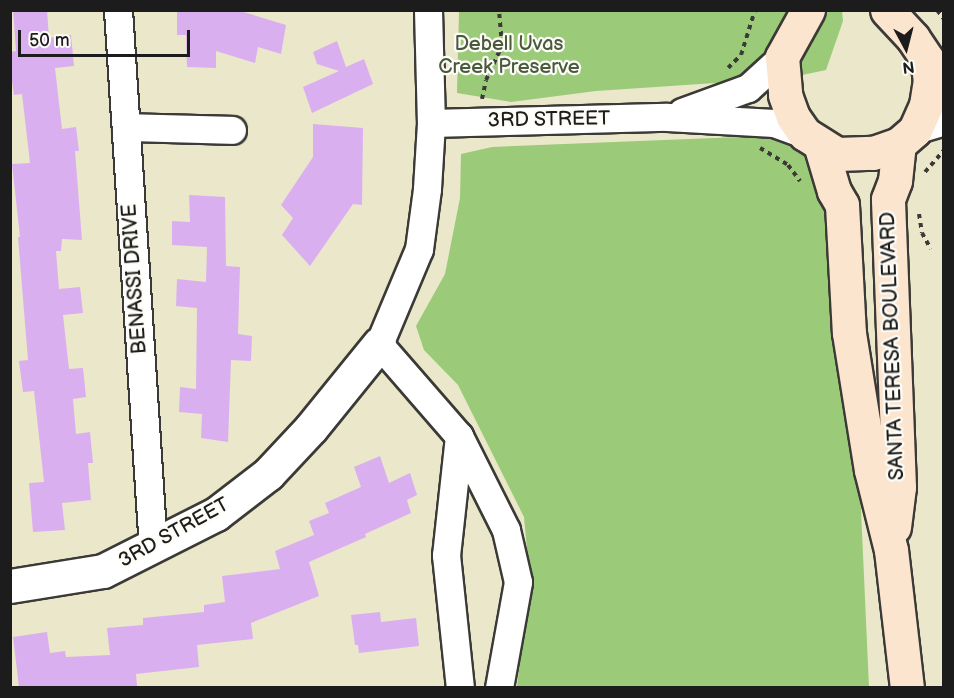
<!DOCTYPE html>
<style>
body{margin:0}
#map{position:relative;width:954px;height:698px;overflow:hidden;background:#ebe7ca;font-family:"Balsamiq Sans",sans-serif}
div>[style]{position:absolute}
.green>*{inset:0;background:#9bca79}
.building>*{inset:0;background:#daaff0}
.path>*{height:4px;margin-top:-2px;transform-origin:0;background:repeating-linear-gradient(90deg,#3b3a36 0 4.5px,transparent 0 9px)}
.roads{filter:drop-shadow(2px 0 #3b3a36) drop-shadow(-2px 0 #3b3a36) drop-shadow(0 2px #3b3a36) drop-shadow(0 -2px #3b3a36)}
.minor>*{height:27px;margin:-13.5px;padding:0 13.5px;transform-origin:13.5px;border-radius:13.5px;background:#fff}
.tertiary>*{height:33px;margin:-16.5px;padding:0 16.5px;transform-origin:16.5px;border-radius:16.5px;background:#fff}
.secondary>*{height:33px;margin:-16.5px;padding:0 16.5px;transform-origin:16.5px;border-radius:16.5px;background:#fce5cf}
span{translate:-50% -50%;white-space:nowrap;text-align:center;line-height:1.15;-webkit-text-stroke:4.5px #fdfcf7;paint-order:stroke}
.park-label{font-size:20px;color:#48593d}
.street-label{font-size:20px;color:#1c1c1c}
.frame{position:absolute;inset:0;border:12px solid #1c1c1c;pointer-events:none}
.north{position:absolute;left:876px;top:18px;width:60px;height:60px;-webkit-text-stroke:4px #fdfcf7;paint-order:stroke;rotate:173deg;font-size:16px;font-weight:700;line-height:24px;text-align:center;color:#1c1c1c}
.north::after{content:'';display:block;margin:auto;width:21px;height:27px;background:#1c1c1c;clip-path:polygon(50% 0,100% 100%,50% 72%,0 100%)}
.scale{position:absolute;left:18px;top:30px;width:172px;height:27px;box-sizing:border-box;border:3px solid #1c1c1c;border-top:0;padding-left:8px;font-size:18px;line-height:21px;white-space:nowrap;color:#1c1c1c;-webkit-text-stroke:4px #fdfcf7;paint-order:stroke}
</style>
<div id="map">
<div class="green">
<div style="clip-path:polygon(459px 11px,842px 11px,843px 21px,826px 70px,788px 78px,596px 91px,511px 102px,457px 93px)"></div>
<div style="clip-path:polygon(814px 134px,846px 178px,869px 687px,517px 687px,530px 581px,524px 517px,458px 385px,424px 350px,416px 326px,445px 274px,460px 198px,461px 154px,492px 147px)"></div>
</div>
<div class="building">
<div style="clip-path:polygon(13px 10px,47px 10px,49px 38px,71px 35px,74px 66px,55px 68px,62px 129px,76px 127px,79px 151px,75px 151px,82px 240px,62px 239px,61px 251px,56px 251px,59px 289px,80px 287px,83px 313px,63px 315px,69px 369px,83px 368px,86px 397px,73px 399px,76px 434px,90px 432px,93px 463px,88px 463px,91px 500px,62px 503px,65px 530px,33px 532px,29px 483px,44px 482px,34px 391px,23px 392px,19px 361px,28px 360px,18px 237px,20px 237px,12px 164px,30px 163px,22px 94px,14px 95px,10px 67px,10px 52px,16px 51px)"></div>
<div style="clip-path:polygon(177px 10px,237px 10px,286px 25px,281px 54px,258px 47px,255px 63px,216px 51px,216px 68px,187px 67px,186px 35px,177px 35px)"></div>
<div style="clip-path:polygon(337px 41px,346px 67px,364px 59px,373px 84px,312px 113px,303px 87px,339px 71px,317px 64px,313px 52px)"></div>
<div style="clip-path:polygon(313px 124px,363px 128px,362px 205px,353px 204px,310px 266px,282px 235px,293px 218px,281px 205px,313px 157px)"></div>
<div style="clip-path:polygon(189px 195px,225px 197px,226px 266px,240px 267px,238px 334px,252px 336px,251px 361px,231px 360px,228px 442px,201px 438px,202px 414px,179px 412px,180px 387px,196px 389px,197px 308px,176px 306px,177px 279px,206px 282px,207px 247px,172px 245px,172px 221px,190px 222px)"></div>
<div style="clip-path:polygon(380px 456px,389px 483px,410px 473px,417px 495px,407px 500px,411px 513px,365px 534px,366px 537px,309px 562px,319px 596px,251px 623px,253px 639px,197px 645px,199px 667px,136px 674px,137px 686px,19px 687px,13px 637px,47px 632px,50px 653px,65px 651px,66px 657px,110px 655px,107px 628px,143px 625px,143px 618px,204px 612px,204px 605px,225px 602px,222px 576px,280px 569px,275px 551px,314px 535px,309px 521px,329px 513px,325px 503px,361px 487px,354px 467px)"></div>
<div style="clip-path:polygon(380px 612px,381px 622px,416px 618px,419px 646px,359px 653px,358px 645px,355px 645px,351px 615px)"></div>
</div>
<div class="path">
<div style="left:937px;top:10px;width:11px;rotate:52deg"></div>
<div style="left:728px;top:68px;width:18px;rotate:-45deg"></div>
<div style="left:741px;top:55px;width:47px;rotate:-72.7deg"></div>
<div style="left:482px;top:99px;width:19px;rotate:-78deg"></div>
<div style="left:486px;top:80px;width:38px;rotate:-65deg"></div>
<div style="left:502px;top:45px;width:35px;rotate:-95deg"></div>
<div style="left:760px;top:148px;width:33px;rotate:31deg"></div>
<div style="left:788px;top:165px;width:20px;rotate:53deg"></div>
<div style="left:925px;top:172px;width:29px;rotate:-49deg"></div>
<div style="left:919px;top:214px;width:19px;rotate:81deg"></div>
<div style="left:922px;top:233px;width:18px;rotate:61deg"></div>
</div>
<div class="roads">
<div class="minor">
<div style="left:118px;top:10px;width:539px;rotate:86.28deg"></div>
<div style="left:428px;top:10px;width:113px;rotate:88.5deg"></div>
<div style="left:431px;top:123px;width:66px;rotate:93.5deg"></div>
<div style="left:427px;top:189px;width:61px;rotate:97.6deg"></div>
<div style="left:419px;top:249px;width:103px;rotate:112.8deg"></div>
<div style="left:379px;top:344px;width:122px;rotate:49deg"></div>
<div style="left:459px;top:436px;width:105px;rotate:63.4deg"></div>
<div style="left:506px;top:530px;width:53px;rotate:77deg"></div>
<div style="left:518px;top:582px;width:108px;rotate:100.2deg"></div>
<div style="left:682px;top:112px;width:70px;rotate:-20deg"></div>
<div style="left:748px;top:88px;width:46px;rotate:-42.4deg"></div>
<div style="left:431px;top:123px;width:236px;rotate:-1.5deg"></div>
<div style="left:667px;top:117px;width:107px;rotate:3.2deg"></div>
<div style="left:774px;top:123px;width:33px;rotate:20deg"></div>
<div style="left:126px;top:127px;width:106px;rotate:1.6deg"></div>
<div style="left:915px;top:130px;width:30px;rotate:-17deg"></div>
<div style="left:459px;top:436px;width:120px;rotate:96.2deg"></div>
<div style="left:446px;top:555px;width:134px;rotate:84deg"></div>
</div>
<div class="tertiary">
<div style="left:10px;top:586px;width:94px;rotate:-9.2deg"></div>
<div style="left:103px;top:571px;width:127px;rotate:-26.8deg"></div>
<div style="left:216px;top:514px;width:66px;rotate:-37.6deg"></div>
<div style="left:268px;top:474px;width:63px;rotate:-46.9deg"></div>
<div style="left:311px;top:428px;width:108px;rotate:-51deg"></div>
</div>
<div class="secondary">
<div style="left:808px;top:10px;width:54px;rotate:119deg"></div>
<div style="left:782px;top:57px;width:38px;rotate:85deg"></div>
<div style="left:785px;top:95px;width:23px;rotate:70deg"></div>
<div style="left:793px;top:117px;width:21px;rotate:55deg"></div>
<div style="left:805px;top:134px;width:38px;rotate:32deg"></div>
<div style="left:837px;top:154px;width:36px;rotate:-2deg"></div>
<div style="left:873px;top:153px;width:28px;rotate:-19deg"></div>
<div style="left:899px;top:144px;width:21px;rotate:-41deg"></div>
<div style="left:915px;top:130px;width:27px;rotate:-66deg"></div>
<div style="left:926px;top:105px;width:24px;rotate:-81deg"></div>
<div style="left:930px;top:81px;width:22px;rotate:-98deg"></div>
<div style="left:927px;top:59px;width:25px;rotate:-124deg"></div>
<div style="left:913px;top:38px;width:38px;rotate:-133deg"></div>
<div style="left:820px;top:144px;width:49px;rotate:73.4deg"></div>
<div style="left:834px;top:191px;width:16px;rotate:60deg"></div>
<div style="left:842px;top:205px;width:128px;rotate:86.9deg"></div>
<div style="left:849px;top:333px;width:139px;rotate:80.9deg"></div>
<div style="left:871px;top:470px;width:82px;rotate:76deg"></div>
<div style="left:891px;top:550px;width:139px;rotate:83.4deg"></div>
<div style="left:894px;top:527px;width:40px;rotate:-82.9deg"></div>
<div style="left:899px;top:487px;width:288px;rotate:-92.2deg"></div>
<div style="left:888px;top:199px;width:19px;rotate:-69deg"></div>
<div style="left:895px;top:181px;width:37px;rotate:-84deg"></div>
</div>
</div>
<div class="park-label">
<span style="left:509px;top:56px">Debell Uvas<br>Creek Preserve</span>
</div>
<div class="street-label">
<span style="left:549px;top:120px;rotate:-1deg">3RD STREET</span>
<span style="left:135px;top:279px;rotate:-94deg">BENASSI DRIVE</span>
<span style="left:893px;top:346px;rotate:-92deg">SANTA TERESA BOULEVARD</span>
<span style="left:174px;top:533px;rotate:-29deg">3RD STREET</span>
</div>
<div class="frame"></div>
<div class="north">N</div>
<div class="scale">50 m</div>
</div>
